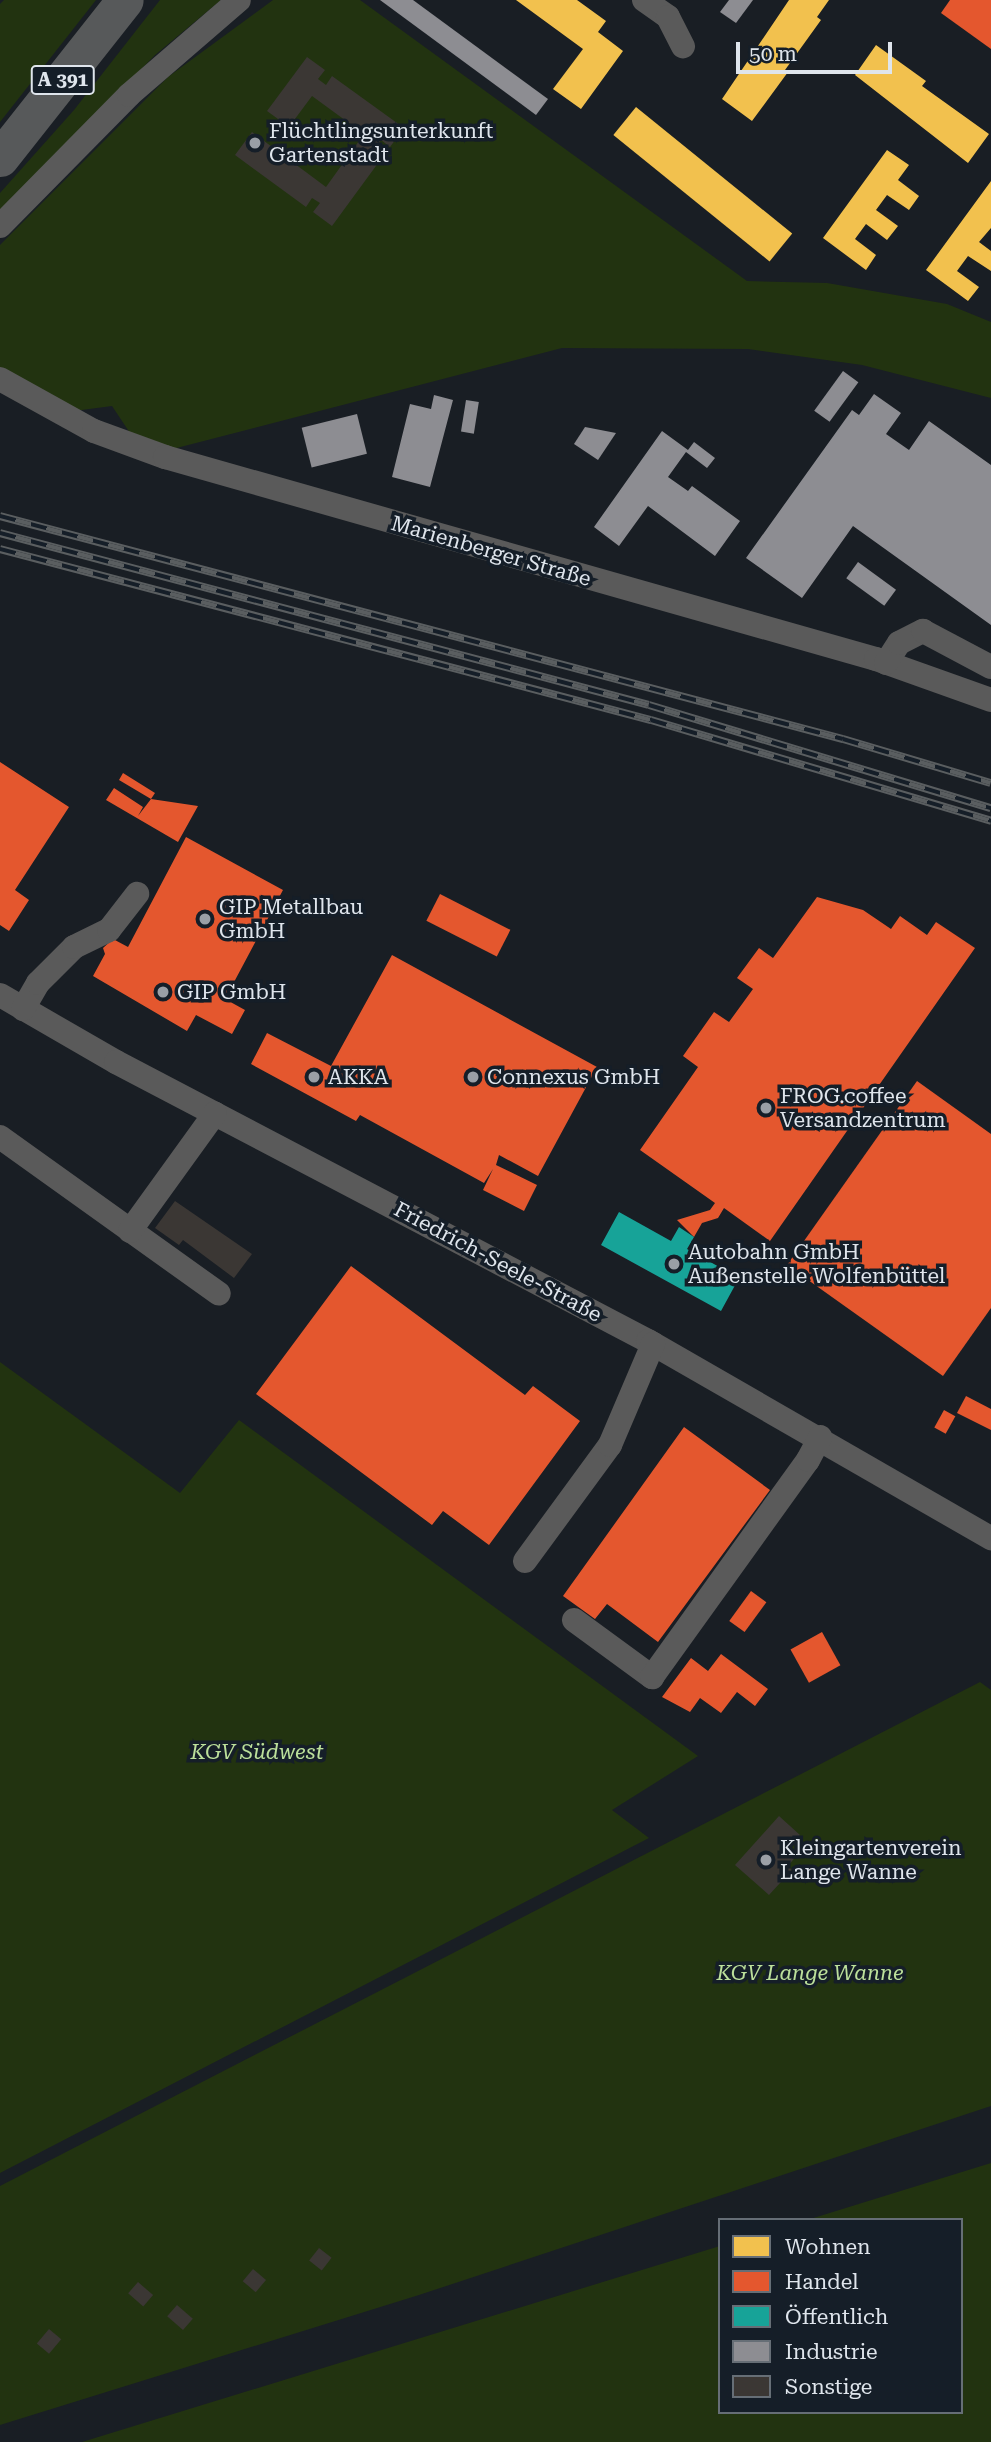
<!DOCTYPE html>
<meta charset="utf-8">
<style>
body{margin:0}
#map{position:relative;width:991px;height:2442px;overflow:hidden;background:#191e24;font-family:"Roboto Serif",serif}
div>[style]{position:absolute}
.green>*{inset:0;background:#223310}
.homes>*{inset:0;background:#f2c14e;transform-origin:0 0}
.shops>*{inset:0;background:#e4572e;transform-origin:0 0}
.public>*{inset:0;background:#17a398}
.industry>*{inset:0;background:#8d8d92;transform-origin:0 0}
.building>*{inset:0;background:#3b3734;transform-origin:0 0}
.minor>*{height:24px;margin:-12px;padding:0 12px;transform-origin:12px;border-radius:12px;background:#5a5a5a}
.highway>*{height:37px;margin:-18.5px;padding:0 18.5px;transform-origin:18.5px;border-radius:18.5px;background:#57595a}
.rail>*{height:8px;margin-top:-4px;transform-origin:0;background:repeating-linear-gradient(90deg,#151e28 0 16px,#5a5e60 0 32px);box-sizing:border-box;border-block:2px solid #5a5e60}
.dots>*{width:19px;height:19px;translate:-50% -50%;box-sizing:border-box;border:4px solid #151e28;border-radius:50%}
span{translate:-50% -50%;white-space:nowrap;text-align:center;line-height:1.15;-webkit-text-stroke:7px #151e28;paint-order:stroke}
.shield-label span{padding:2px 5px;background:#151e28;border:2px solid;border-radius:5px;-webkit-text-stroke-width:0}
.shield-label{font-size:19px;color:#dfe5ec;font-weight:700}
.poi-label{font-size:21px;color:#dfe5ec}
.left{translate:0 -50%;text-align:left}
.street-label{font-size:21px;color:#dfe5ec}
.park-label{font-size:21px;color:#bce09b;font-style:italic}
.legend{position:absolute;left:718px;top:2218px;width:245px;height:196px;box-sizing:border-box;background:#151e28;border:2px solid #666e76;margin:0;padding:9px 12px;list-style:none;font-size:21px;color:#dfe5ec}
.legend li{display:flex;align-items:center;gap:14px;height:35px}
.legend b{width:35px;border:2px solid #666e76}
.scale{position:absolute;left:736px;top:42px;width:156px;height:32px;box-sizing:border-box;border:4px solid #dfe5ec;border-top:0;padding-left:9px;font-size:21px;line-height:24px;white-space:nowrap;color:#dfe5ec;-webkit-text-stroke:5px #151e28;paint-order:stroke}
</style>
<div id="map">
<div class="green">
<i style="clip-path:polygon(4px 0,96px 0,0 122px,0 4px)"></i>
<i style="clip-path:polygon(160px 0,221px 0,155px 55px,0 213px,0 193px,74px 110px)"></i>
<i style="clip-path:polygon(273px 0,360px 0,747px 281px,827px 283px,947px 304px,991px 322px,991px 398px,862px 365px,748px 349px,562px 348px,165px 451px,134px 439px,112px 406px,74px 411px,0 372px,0 245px,168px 77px)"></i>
<i style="clip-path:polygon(0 1362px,180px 1493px,239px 1420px,698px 1756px,612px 1810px,649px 1838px,0 2173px)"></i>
<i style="clip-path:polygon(980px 1682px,991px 1690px,991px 2106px,419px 2295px,0 2425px,0 2186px)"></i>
<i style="clip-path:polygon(991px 2163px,991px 2442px,82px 2442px,720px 2246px,720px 2412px,961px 2412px,961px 2220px,807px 2220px)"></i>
</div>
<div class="homes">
<i style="clip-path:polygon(516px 0,577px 0,606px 21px,598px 32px,623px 51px,581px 109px,553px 89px,583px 49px)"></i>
<i style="clip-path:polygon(789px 0,829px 0,817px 17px,821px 20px,785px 70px,788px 72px,752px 121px,722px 99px)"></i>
<i style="clip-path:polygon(876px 45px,926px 81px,922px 86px,989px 134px,968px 163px,855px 75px)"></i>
<i style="left:636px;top:107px;width:201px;height:36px;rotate:39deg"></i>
<i style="clip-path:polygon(887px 150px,909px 165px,898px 180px,919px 196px,909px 210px,887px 195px,876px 210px,898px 226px,887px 240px,866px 224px,855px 239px,876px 255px,866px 270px,823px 238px)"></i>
<i style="clip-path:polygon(991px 181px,991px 228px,979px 242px,991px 251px,991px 271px,968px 256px,957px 271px,979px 287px,968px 301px,926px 270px)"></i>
</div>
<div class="shops">
<i style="clip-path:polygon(950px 0,991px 0,991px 49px,941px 13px)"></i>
<i style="clip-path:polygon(0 762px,69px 807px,15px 890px,29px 900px,9px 931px,0 925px)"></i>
<i style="clip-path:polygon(123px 773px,155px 793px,151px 799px,198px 806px,178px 842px,106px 800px,114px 788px,143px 807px,138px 816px,151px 799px,119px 780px)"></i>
<i style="clip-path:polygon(186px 837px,283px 890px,225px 999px,245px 1010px,232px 1034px,196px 1015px,187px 1031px,93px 976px,105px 954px,103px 948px,113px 939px,128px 947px)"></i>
<i style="left:440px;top:894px;width:79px;height:30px;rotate:27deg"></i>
<i style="clip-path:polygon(817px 897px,863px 910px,891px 929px,900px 916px,927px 935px,936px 922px,975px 948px,770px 1241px,724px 1208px,718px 1218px,702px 1223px,694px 1237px,677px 1220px,710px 1210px,715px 1203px,640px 1150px,698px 1067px,683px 1056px,714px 1012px,729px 1022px,753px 989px,737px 978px,759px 948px,773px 958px)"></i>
<i style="clip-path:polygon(392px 955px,597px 1067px,538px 1176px,499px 1155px,496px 1165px,537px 1185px,524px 1211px,483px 1190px,493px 1169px,484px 1183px,360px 1115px,356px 1121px,251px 1064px,267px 1033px,331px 1066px)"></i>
<i style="clip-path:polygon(917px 1081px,991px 1134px,991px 1308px,943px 1376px,787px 1265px)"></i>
<i style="clip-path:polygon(351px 1266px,525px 1395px,533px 1386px,580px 1421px,489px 1545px,443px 1511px,432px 1525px,256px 1394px)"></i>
<i style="clip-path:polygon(966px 1396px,991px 1409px,991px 1430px,957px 1413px)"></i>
<i style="left:944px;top:1410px;width:13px;height:20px;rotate:29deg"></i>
<i style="clip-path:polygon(684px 1427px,770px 1490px,658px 1642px,607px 1604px,595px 1619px,563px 1596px)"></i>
<i style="left:751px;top:1591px;width:19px;height:37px;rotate:36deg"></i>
<i style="left:822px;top:1632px;width:38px;height:36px;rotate:61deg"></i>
<i style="clip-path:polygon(721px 1654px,768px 1689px,755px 1706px,737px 1692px,721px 1713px,700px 1698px,690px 1712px,662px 1697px,691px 1658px,708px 1671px)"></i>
</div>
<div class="public">
<i style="clip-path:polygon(619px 1212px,671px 1241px,679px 1227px,694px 1237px,687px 1249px,739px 1278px,721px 1311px,601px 1245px)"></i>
</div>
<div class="industry">
<i style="clip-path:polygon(380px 0,413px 0,548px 99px,536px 115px)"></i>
<i style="clip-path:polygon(729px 0,753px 0,736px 23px,720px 12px)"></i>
<i style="left:843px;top:371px;width:19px;height:49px;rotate:36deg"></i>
<i style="clip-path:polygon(874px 394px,901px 413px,886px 434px,909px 450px,929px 421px,991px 465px,991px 625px,853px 526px,802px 598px,746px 558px,852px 410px,859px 415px)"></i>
<i style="clip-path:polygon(434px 395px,453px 400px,430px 487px,392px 477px,410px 404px,431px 409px)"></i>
<i style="left:466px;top:400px;width:13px;height:32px;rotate:9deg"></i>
<i style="left:357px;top:414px;width:41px;height:57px;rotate:76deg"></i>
<i style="clip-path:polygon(585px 427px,616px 433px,598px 460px,574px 444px)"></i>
<i style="clip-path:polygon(662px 431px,688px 450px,694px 442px,715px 458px,707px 468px,686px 452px,668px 477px,688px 491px,692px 486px,740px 521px,715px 556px,648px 506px,619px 546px,594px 527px)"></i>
<i style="left:858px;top:562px;width:47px;height:20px;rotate:36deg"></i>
</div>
<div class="building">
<i style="clip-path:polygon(307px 57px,325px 70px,318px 79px,326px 85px,332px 76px,404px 128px,390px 147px,381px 140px,376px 148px,384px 155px,332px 226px,313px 212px,320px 203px,312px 198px,306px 207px,235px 155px,252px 132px,326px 187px,364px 134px,312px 96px,289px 127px,267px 111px)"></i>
<i style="clip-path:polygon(175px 1201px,252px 1254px,234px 1278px,183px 1240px,179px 1245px,155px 1228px)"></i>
<i style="clip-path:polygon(779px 1816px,800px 1835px,789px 1848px,797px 1855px,788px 1866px,792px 1870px,769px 1895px,735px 1865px)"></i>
<i style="left:319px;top:2248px;width:16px;height:16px;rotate:38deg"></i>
<i style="left:253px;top:2269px;width:17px;height:16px;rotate:40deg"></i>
<i style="left:138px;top:2282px;width:20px;height:15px;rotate:41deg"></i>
<i style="left:177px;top:2305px;width:21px;height:15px;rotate:41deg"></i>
<i style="left:49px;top:2329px;width:16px;height:19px;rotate:40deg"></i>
</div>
<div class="minor">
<i style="left:644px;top:0;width:29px;rotate:35deg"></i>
<i style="left:668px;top:17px;width:33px;rotate:63deg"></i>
<i style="left:0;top:226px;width:184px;rotate:-45.4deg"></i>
<i style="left:129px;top:95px;width:145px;rotate:-40.8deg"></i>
<i style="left:0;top:379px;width:107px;rotate:29deg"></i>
<i style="left:94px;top:431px;width:76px;rotate:20.1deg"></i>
<i style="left:165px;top:457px;width:739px;rotate:15.86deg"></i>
<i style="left:876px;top:659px;width:122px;rotate:19.6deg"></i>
<i style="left:886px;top:663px;width:24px;rotate:-57deg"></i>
<i style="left:899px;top:643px;width:27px;rotate:-27deg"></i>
<i style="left:923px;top:631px;width:77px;rotate:27.9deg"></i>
<i style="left:0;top:995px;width:134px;rotate:30deg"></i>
<i style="left:116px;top:1062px;width:601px;rotate:27.67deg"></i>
<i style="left:648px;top:1341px;width:396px;rotate:29.9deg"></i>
<i style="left:23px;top:1009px;width:30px;rotate:-60deg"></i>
<i style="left:38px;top:983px;width:51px;rotate:-45deg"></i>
<i style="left:74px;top:947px;width:39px;rotate:-26deg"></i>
<i style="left:109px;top:930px;width:46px;rotate:-52.1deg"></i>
<i style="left:0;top:1137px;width:269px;rotate:35.6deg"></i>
<i style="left:130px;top:1231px;width:145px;rotate:-54.2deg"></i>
<i style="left:525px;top:1561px;width:144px;rotate:-53.8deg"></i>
<i style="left:610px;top:1445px;width:110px;rotate:-66.9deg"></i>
<i style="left:574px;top:1620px;width:97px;rotate:36.2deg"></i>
<i style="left:652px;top:1677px;width:267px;rotate:-54.3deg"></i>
<i style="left:808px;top:1460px;width:26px;rotate:-62deg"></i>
</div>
<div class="highway">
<i style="left:0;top:158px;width:201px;rotate:-51.7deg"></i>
</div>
<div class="rail">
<i style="left:0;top:516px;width:872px;rotate:14.82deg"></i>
<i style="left:843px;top:739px;width:154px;rotate:16.6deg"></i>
<i style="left:0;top:533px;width:671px;rotate:14.84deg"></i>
<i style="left:649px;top:705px;width:357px;rotate:16.8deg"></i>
<i style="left:0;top:549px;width:673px;rotate:14.72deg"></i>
<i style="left:651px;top:720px;width:355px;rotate:16.5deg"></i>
</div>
<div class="dots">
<i style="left:255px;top:143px;background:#9a9fa6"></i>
<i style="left:205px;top:919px;background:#9a9fa6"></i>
<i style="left:163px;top:992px;background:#9a9fa6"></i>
<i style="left:314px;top:1077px;background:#9a9fa6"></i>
<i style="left:473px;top:1077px;background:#9a9fa6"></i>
<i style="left:766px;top:1108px;background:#9a9fa6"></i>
<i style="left:674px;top:1264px;background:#9a9fa6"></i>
<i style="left:766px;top:1860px;background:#9a9fa6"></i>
</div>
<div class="shield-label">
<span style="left:63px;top:80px">A 391</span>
</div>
<div class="poi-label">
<span class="left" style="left:269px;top:143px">Flüchtlingsunterkunft<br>Gartenstadt</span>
<span class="left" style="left:219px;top:919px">GIP Metallbau<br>GmbH</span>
<span class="left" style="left:177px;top:992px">GIP GmbH</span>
<span class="left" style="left:328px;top:1077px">AKKA</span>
<span class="left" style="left:487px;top:1077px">Connexus GmbH</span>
<span class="left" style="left:780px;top:1108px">FROG.coffee<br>Versandzentrum</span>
<span class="left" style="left:688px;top:1264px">Autobahn GmbH<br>Außenstelle Wolfenbüttel</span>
<span class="left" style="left:780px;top:1860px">Kleingartenverein<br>Lange Wanne</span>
</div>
<div class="street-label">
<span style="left:491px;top:551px;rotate:16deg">Marienberger Straße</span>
<span style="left:498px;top:1262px;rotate:28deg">Friedrich-Seele-Straße</span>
</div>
<div class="park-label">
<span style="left:257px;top:1752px">KGV Südwest</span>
<span style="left:810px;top:1973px">KGV Lange Wanne</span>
</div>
<ul class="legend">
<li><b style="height:19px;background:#f2c14e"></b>Wohnen</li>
<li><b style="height:19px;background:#e4572e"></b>Handel</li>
<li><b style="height:19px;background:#17a398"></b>Öffentlich</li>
<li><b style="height:19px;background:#8d8d92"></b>Industrie</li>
<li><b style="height:19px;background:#3b3734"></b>Sonstige</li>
</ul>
<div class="scale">50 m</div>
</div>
